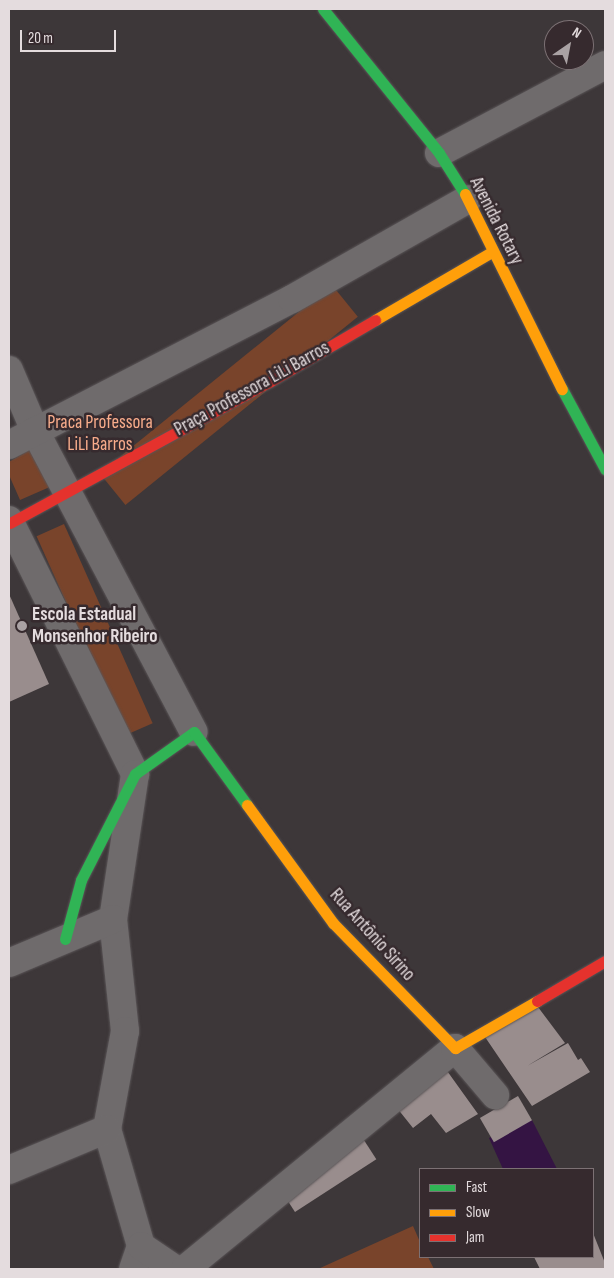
<!DOCTYPE html>
<meta charset="utf-8">
<style>
body{margin:0}
#map{position:relative;width:614px;height:1278px;overflow:hidden;background:#3d3739;font-family:"Sofia Sans Condensed",sans-serif}
div>[style]{position:absolute}
.green>*{inset:0;background:#79442b;transform-origin:0 0}
.water>*{inset:0;background:#341443}
.building>*{inset:0;background:#998d8d;transform-origin:0 0}
.roads{filter:drop-shadow(0 0 1px #5a5557) drop-shadow(0 0 1px #5a5557)}
.street>*{height:28px;margin:-14px;padding:0 14px;transform-origin:14px;border-radius:14px;background:#6f6b6c}
.fast>*{height:11px;margin:-5.5px;padding:0 5.5px;transform-origin:5.5px;border-radius:5.5px;background:#30b455}
.slow>*{height:11px;margin:-5.5px;padding:0 5.5px;transform-origin:5.5px;border-radius:5.5px;background:#ff9f0a}
.jam>*{height:11px;margin:-5.5px;padding:0 5.5px;transform-origin:5.5px;border-radius:5.5px;background:#e5322d}
.dots>*{width:14px;height:14px;translate:-50% -50%;box-sizing:border-box;border:2px solid #362a2e;border-radius:50%}
span{translate:-50% -50%;white-space:nowrap;text-align:center;line-height:1.15;-webkit-text-stroke:5px #362a2e;paint-order:stroke}
.street-label{font-size:19px;color:#e4dcde}
.park-label{font-size:19px;color:#f8ac8b}
.poi-label{font-size:19px;color:#e4dcde;font-weight:700}
.left{translate:0 -50%;text-align:left}
.frame{position:absolute;inset:0;border:10px solid #e4dcde;pointer-events:none}
.legend{position:absolute;left:419px;top:1168px;width:175px;height:90px;box-sizing:border-box;background:#362a2e;border:1px solid #7c7174;margin:0;padding:6px 9px;list-style:none;font-size:15px;color:#e4dcde}
.legend li{display:flex;align-items:center;gap:10px;height:25px}
.legend b{width:25px;border:1px solid #7c7174}
.north{position:absolute;left:544px;top:20px;width:50px;height:50px;box-sizing:border-box;background:#362a2e;border:1px solid #7c7174;border-radius:50%;rotate:33deg;font-size:14px;font-weight:700;line-height:20px;text-align:center;color:#e4dcde}
.north::after{content:'';display:block;margin:auto;width:18px;height:22px;background:#aaa2a4;clip-path:polygon(50% 0,100% 100%,50% 72%,0 100%)}
.scale{position:absolute;left:20px;top:30px;width:96px;height:22px;box-sizing:border-box;border:2px solid #e4dcde;border-top:0;padding-left:6px;font-size:15px;line-height:18px;white-space:nowrap;color:#e4dcde;-webkit-text-stroke:4px #362a2e;paint-order:stroke}
</style>
<div id="map">
<div class="green">
<i style="left:332px;top:285px;width:41px;height:299px;rotate:51deg"></i>
<i style="clip-path:polygon(32px 448px,52px 486px,20px 500px,9px 475px,9px 462px)"></i>
<i style="left:64px;top:524px;width:218px;height:30px;rotate:66deg"></i>
<i style="clip-path:polygon(413px 1226px,420px 1242px,420px 1257px,428px 1257px,434px 1269px,318px 1269px)"></i>
</div>
<div class="water">
<i style="clip-path:polygon(532px 1120px,557px 1169px,503px 1169px,489px 1138px)"></i>
</div>
<div class="building">
<i style="clip-path:polygon(9px 594px,49px 684px,9px 702px)"></i>
<i style="clip-path:polygon(535px 1003px,565px 1043px,527px 1066px,568px 1043px,578px 1060px,581px 1058px,590px 1072px,532px 1106px,483px 1034px)"></i>
<i style="clip-path:polygon(445px 1068px,478px 1114px,446px 1133px,431px 1114px,413px 1128px,397px 1108px)"></i>
<i style="left:518px;top:1096px;width:28px;height:44px;rotate:60deg"></i>
<i style="left:360px;top:1134px;width:30px;height:97px;rotate:57deg"></i>
<i style="clip-path:polygon(593px 1233px,605px 1263px,605px 1269px,540px 1269px,534px 1257px,593px 1257px)"></i>
</div>
<div class="roads">
<div class="street">
<i style="left:439px;top:153px;width:188px;rotate:-27.9deg"></i>
<i style="left:9px;top:370px;width:66px;rotate:66.9deg"></i>
<i style="left:35px;top:431px;width:340px;rotate:62.2deg"></i>
<i style="left:9px;top:445px;width:318px;rotate:-27.3deg"></i>
<i style="left:292px;top:299px;width:202px;rotate:-29.6deg"></i>
<i style="left:9px;top:520px;width:284px;rotate:63.6deg"></i>
<i style="left:135px;top:774px;width:147px;rotate:98.6deg"></i>
<i style="left:113px;top:919px;width:113px;rotate:83.9deg"></i>
<i style="left:125px;top:1031px;width:100px;rotate:100.4deg"></i>
<i style="left:107px;top:1129px;width:122px;rotate:73.8deg"></i>
<i style="left:141px;top:1246px;width:24px;rotate:109deg"></i>
<i style="left:9px;top:963px;width:113px;rotate:-22.9deg"></i>
<i style="left:9px;top:1170px;width:106px;rotate:-22.7deg"></i>
<i style="left:141px;top:1246px;width:41px;rotate:34.1deg"></i>
<i style="left:185px;top:1269px;width:349px;rotate:-39.3deg"></i>
<i style="left:455px;top:1048px;width:62px;rotate:49.6deg"></i>
</div>
<div class="fast">
<i style="left:323px;top:9px;width:185px;rotate:51.1deg"></i>
<i style="left:439px;top:153px;width:49px;rotate:57.6deg"></i>
<i style="left:562px;top:389px;width:91px;rotate:61.7deg"></i>
<i style="left:65px;top:939px;width:61px;rotate:-74.8deg"></i>
<i style="left:81px;top:880px;width:119px;rotate:-63deg"></i>
<i style="left:135px;top:774px;width:72px;rotate:-35.4deg"></i>
<i style="left:194px;top:732px;width:90px;rotate:54deg"></i>
</div>
<div class="slow">
<i style="left:465px;top:194px;width:218px;rotate:63.6deg"></i>
<i style="left:375px;top:320px;width:135px;rotate:-30.2deg"></i>
<i style="left:247px;top:805px;width:146px;rotate:53.9deg"></i>
<i style="left:333px;top:923px;width:175px;rotate:45.7deg"></i>
<i style="left:455px;top:1048px;width:95px;rotate:-29.8deg"></i>
</div>
<div class="jam">
<i style="left:10px;top:523px;width:295px;rotate:-28.6deg"></i>
<i style="left:269px;top:382px;width:123px;rotate:-30.3deg"></i>
<i style="left:537px;top:1001px;width:79px;rotate:-30.5deg"></i>
</div>
</div>
<div class="dots">
<i style="left:22px;top:626px;background:#aaa2a4"></i>
</div>
<div class="street-label">
<span style="left:496px;top:221px;rotate:63deg">Avenida Rotary</span>
<span style="left:252px;top:389px;rotate:-29deg">Praça Professora LiLi Barros</span>
<span style="left:372px;top:935px;rotate:48deg">Rua Antônio Sirino</span>
</div>
<div class="park-label">
<span style="left:100px;top:434px">Praca Professora<br>LiLi Barros</span>
</div>
<div class="poi-label">
<span class="left" style="left:32px;top:626px">Escola Estadual<br>Monsenhor Ribeiro</span>
</div>
<div class="frame"></div>
<ul class="legend">
<li><b style="height:6px;background:#30b455"></b>Fast</li>
<li><b style="height:6px;background:#ff9f0a"></b>Slow</li>
<li><b style="height:6px;background:#e5322d"></b>Jam</li>
</ul>
<div class="north">N</div>
<div class="scale">20 m</div>
</div>
